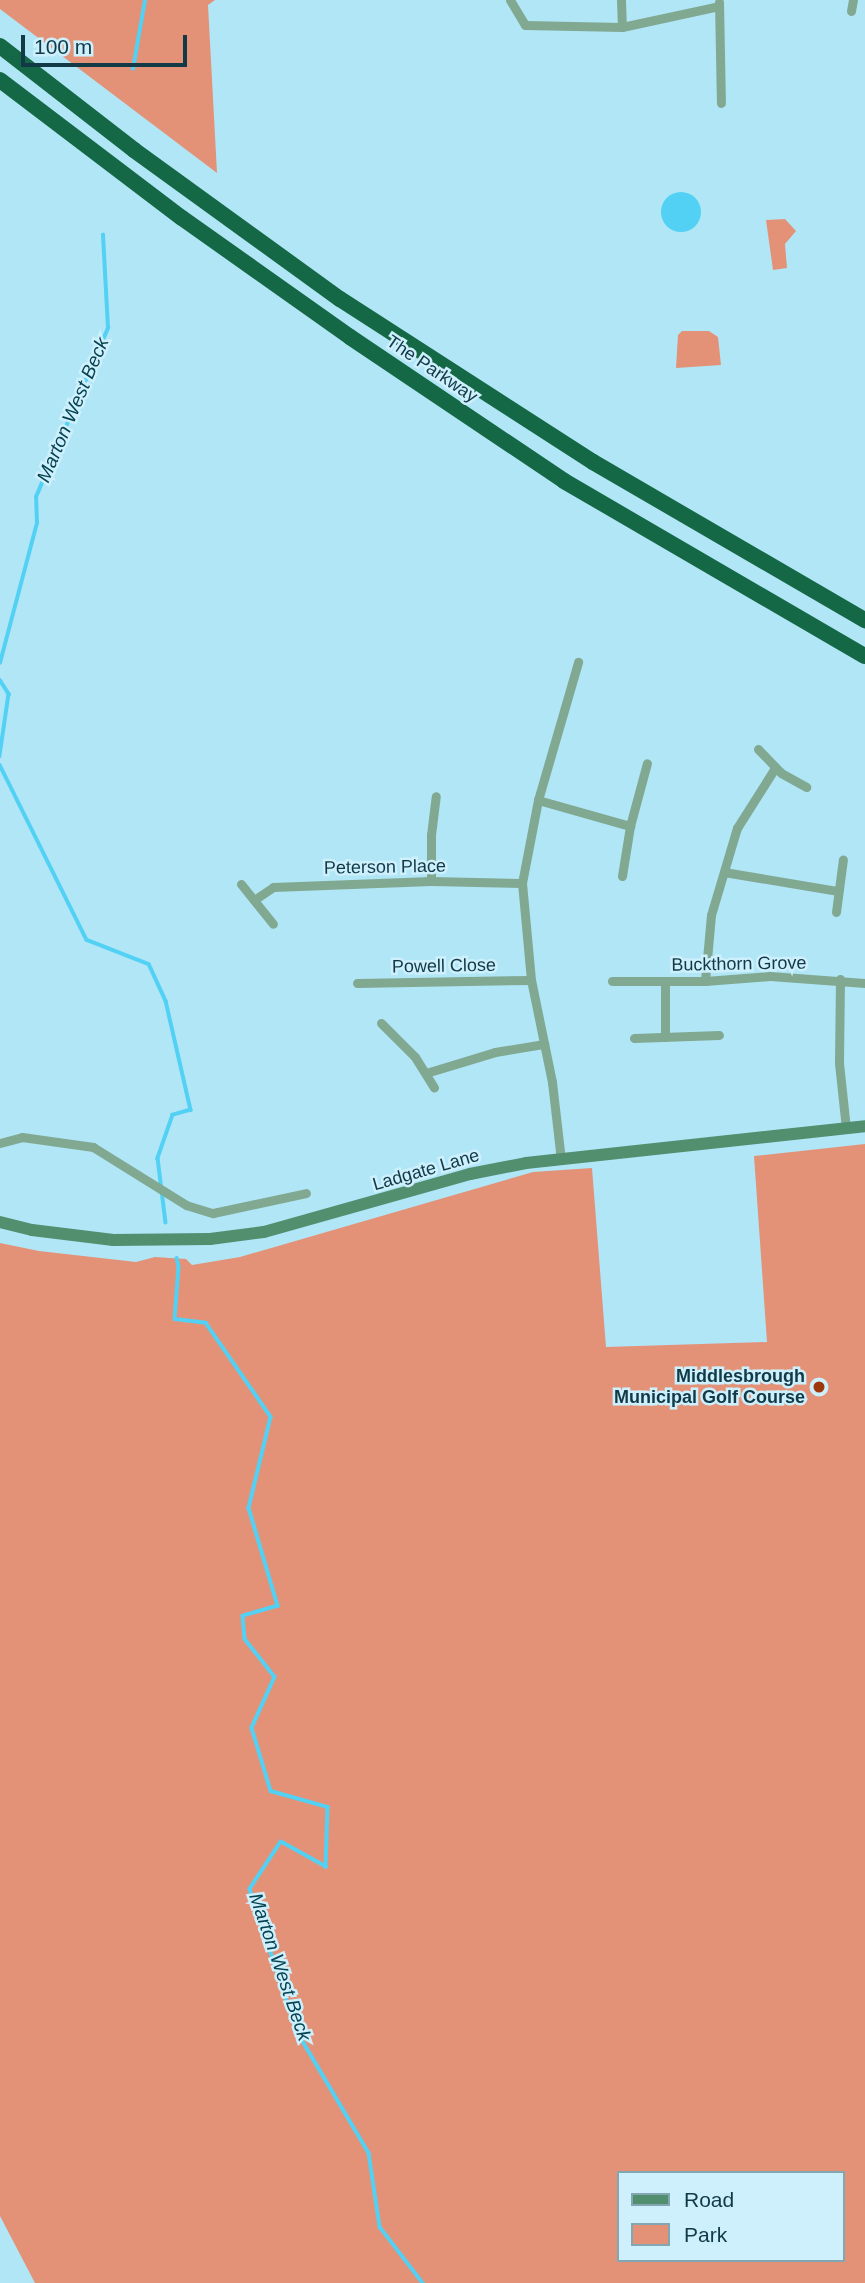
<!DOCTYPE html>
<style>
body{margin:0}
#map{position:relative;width:865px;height:2283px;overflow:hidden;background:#b1e6f7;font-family:Helvetica,sans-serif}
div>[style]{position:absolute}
.green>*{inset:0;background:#e39277}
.water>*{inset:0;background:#53d1f4}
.round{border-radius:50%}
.stream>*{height:3.5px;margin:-1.75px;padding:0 1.75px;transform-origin:1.75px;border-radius:1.75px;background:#53d1f4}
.street>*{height:9px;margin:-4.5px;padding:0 4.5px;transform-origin:4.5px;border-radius:4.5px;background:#81a992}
.secondary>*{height:12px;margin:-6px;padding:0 6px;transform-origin:6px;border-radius:6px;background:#528f6f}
.highway>*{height:16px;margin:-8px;padding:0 8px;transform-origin:8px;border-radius:8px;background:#156845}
.dots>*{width:19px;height:19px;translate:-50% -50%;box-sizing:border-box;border:4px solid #cdf0fc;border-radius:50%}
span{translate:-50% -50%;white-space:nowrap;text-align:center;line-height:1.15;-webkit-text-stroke:5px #cdf0fc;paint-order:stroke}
.street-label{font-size:18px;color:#113a46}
.poi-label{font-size:18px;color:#113a46;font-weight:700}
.right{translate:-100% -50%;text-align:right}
.water-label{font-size:19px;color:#074250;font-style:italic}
.legend{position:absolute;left:617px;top:2171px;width:228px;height:91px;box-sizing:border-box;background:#cdf0fc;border:2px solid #82a7b3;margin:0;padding:9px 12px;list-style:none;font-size:21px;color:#113a46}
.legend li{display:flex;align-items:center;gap:14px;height:35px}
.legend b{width:35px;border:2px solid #82a7b3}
.scale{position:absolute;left:21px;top:35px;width:166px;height:32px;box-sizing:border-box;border:4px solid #113a46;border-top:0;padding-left:9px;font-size:21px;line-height:24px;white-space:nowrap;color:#113a46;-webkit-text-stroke:5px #cdf0fc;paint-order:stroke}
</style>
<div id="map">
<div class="green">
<i style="clip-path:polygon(0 0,215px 0,208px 5px,217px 173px,0 9px)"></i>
<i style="clip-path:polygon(785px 219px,796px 231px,785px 244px,787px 268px,773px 270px,766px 220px)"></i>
<i style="clip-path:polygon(682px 331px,709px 331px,718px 337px,721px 365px,676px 368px,678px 335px)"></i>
<i style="clip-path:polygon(evenodd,865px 1144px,865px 2283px,35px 2283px,0 2216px,0 1243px,39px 1251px,136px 1262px,155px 1257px,186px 1259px,192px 1265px,240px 1257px,533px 1172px,592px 1168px,606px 1347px,767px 1342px,754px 1156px,865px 1144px,618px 2173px,842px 2173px,842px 2260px,618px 2260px,618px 2173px)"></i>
</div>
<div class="water">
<i class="round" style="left:661px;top:192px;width:40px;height:40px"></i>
</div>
<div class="stream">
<i style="left:133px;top:69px;width:70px;rotate:-80.1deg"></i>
<i style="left:0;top:663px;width:145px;rotate:-75.2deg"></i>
<i style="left:37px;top:523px;width:26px;rotate:-92deg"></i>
<i style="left:36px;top:497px;width:184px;rotate:-66.9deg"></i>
<i style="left:108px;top:328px;width:93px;rotate:-93.1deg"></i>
<i style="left:0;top:680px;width:17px;rotate:57deg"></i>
<i style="left:9px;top:694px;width:63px;rotate:98.3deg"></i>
<i style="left:0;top:765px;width:195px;rotate:63.6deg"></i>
<i style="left:87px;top:940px;width:66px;rotate:21.2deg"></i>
<i style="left:149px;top:964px;width:41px;rotate:65.3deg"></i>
<i style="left:166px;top:1001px;width:112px;rotate:77.1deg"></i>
<i style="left:191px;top:1110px;width:19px;rotate:164deg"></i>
<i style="left:173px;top:1115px;width:46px;rotate:109.2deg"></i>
<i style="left:158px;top:1158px;width:65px;rotate:83deg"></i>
<i style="left:177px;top:1258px;width:9px;rotate:77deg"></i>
<i style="left:179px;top:1267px;width:52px;rotate:94.4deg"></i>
<i style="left:175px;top:1319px;width:31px;rotate:7deg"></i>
<i style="left:206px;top:1323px;width:114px;rotate:55.3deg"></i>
<i style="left:271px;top:1417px;width:94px;rotate:103.6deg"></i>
<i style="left:249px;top:1508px;width:102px;rotate:73.5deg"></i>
<i style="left:278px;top:1606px;width:36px;rotate:164deg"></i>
<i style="left:243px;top:1616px;width:23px;rotate:85deg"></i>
<i style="left:245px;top:1639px;width:48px;rotate:51.7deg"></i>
<i style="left:275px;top:1677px;width:56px;rotate:114.3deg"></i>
<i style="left:252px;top:1728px;width:66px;rotate:73.2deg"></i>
<i style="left:271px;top:1791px;width:59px;rotate:15.7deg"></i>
<i style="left:328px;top:1807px;width:60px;rotate:91.9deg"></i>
<i style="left:326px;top:1867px;width:51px;rotate:-150.9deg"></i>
<i style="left:281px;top:1842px;width:56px;rotate:123.4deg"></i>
<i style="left:250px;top:1889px;width:152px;rotate:71.6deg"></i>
<i style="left:298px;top:2033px;width:139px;rotate:59.4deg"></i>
<i style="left:369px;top:2153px;width:75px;rotate:81.5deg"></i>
<i style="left:380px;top:2227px;width:71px;rotate:52.5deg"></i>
</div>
<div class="street">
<i style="left:510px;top:0;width:29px;rotate:59deg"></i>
<i style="left:525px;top:25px;width:97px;rotate:1.2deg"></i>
<i style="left:622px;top:27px;width:99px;rotate:-12.2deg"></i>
<i style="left:621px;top:0;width:27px;rotate:88deg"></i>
<i style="left:719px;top:2px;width:101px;rotate:88.9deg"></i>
<i style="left:851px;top:11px;width:11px;rotate:-80deg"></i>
<i style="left:758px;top:749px;width:33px;rotate:46deg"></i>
<i style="left:781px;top:773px;width:29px;rotate:29deg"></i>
<i style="left:538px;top:800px;width:96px;rotate:15.8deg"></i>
<i style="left:724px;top:872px;width:116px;rotate:9.5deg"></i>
<i style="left:622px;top:876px;width:51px;rotate:-80.9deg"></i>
<i style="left:630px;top:826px;width:65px;rotate:-74.9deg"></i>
<i style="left:431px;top:881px;width:46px;rotate:-90deg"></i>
<i style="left:431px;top:835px;width:39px;rotate:-83deg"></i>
<i style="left:241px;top:884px;width:51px;rotate:51.3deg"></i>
<i style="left:254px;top:900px;width:23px;rotate:-34deg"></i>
<i style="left:273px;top:887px;width:158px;rotate:-2.2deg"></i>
<i style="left:431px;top:881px;width:91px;rotate:1.3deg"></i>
<i style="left:836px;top:912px;width:53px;rotate:-82.5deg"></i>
<i style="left:840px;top:979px;width:84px;rotate:90.7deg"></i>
<i style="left:839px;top:1063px;width:65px;rotate:83.9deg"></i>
<i style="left:612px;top:981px;width:93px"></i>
<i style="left:705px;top:981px;width:65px;rotate:-4.4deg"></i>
<i style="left:770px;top:976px;width:95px;rotate:4.2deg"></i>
<i style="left:705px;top:981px;width:66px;rotate:-84.8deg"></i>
<i style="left:711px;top:915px;width:91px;rotate:-73.4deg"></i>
<i style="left:737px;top:828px;width:71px;rotate:-57.7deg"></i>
<i style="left:357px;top:983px;width:174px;rotate:-1deg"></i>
<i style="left:381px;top:1023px;width:48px;rotate:45deg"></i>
<i style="left:415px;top:1057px;width:36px;rotate:58deg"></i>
<i style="left:665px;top:1037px;width:56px;rotate:-90deg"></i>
<i style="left:634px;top:1038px;width:85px;rotate:-2deg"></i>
<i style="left:426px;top:1073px;width:72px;rotate:-16.9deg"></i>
<i style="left:495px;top:1052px;width:50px;rotate:-9.3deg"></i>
<i style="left:0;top:1143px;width:23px;rotate:-15deg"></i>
<i style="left:22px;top:1137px;width:72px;rotate:8deg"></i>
<i style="left:93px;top:1147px;width:110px;rotate:31.9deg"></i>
<i style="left:186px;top:1205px;width:28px;rotate:17deg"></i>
<i style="left:213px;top:1213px;width:95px;rotate:-12.1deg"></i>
<i style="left:561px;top:1160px;width:79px;rotate:-96.6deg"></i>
<i style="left:552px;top:1082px;width:104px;rotate:-101.6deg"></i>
<i style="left:531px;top:980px;width:97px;rotate:-95.3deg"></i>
<i style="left:522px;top:883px;width:85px;rotate:-79.1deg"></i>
<i style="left:538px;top:800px;width:144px;rotate:-73.8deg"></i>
</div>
<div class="secondary">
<i style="left:0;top:1222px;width:33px;rotate:14deg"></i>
<i style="left:32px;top:1230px;width:82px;rotate:7deg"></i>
<i style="left:113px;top:1240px;width:97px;rotate:-0.6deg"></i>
<i style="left:210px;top:1239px;width:54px;rotate:-7.4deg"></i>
<i style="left:264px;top:1232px;width:214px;rotate:-15.7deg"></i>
<i style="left:470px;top:1174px;width:57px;rotate:-11.1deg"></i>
<i style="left:526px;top:1163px;width:341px;rotate:-6.2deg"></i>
</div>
<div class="highway">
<i style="left:0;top:46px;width:170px;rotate:37.8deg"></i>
<i style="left:134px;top:150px;width:254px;rotate:35.9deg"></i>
<i style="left:340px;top:299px;width:301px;rotate:32.8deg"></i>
<i style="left:593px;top:462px;width:315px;rotate:30.2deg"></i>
<i style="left:0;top:80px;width:228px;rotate:37.2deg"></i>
<i style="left:182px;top:218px;width:206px;rotate:35.3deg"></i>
<i style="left:350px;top:337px;width:258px;rotate:33.9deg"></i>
<i style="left:564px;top:481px;width:348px;rotate:30.2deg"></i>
</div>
<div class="dots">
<i style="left:819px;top:1387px;background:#9d380d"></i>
</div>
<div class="street-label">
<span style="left:432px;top:369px;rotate:34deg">The Parkway</span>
<span style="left:385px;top:867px;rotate:-1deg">Peterson Place</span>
<span style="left:739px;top:964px;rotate:-1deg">Buckthorn Grove</span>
<span style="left:444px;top:966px;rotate:-1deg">Powell Close</span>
<span style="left:426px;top:1170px;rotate:-16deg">Ladgate Lane</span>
</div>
<div class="poi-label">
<span class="right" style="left:805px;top:1387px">Middlesbrough<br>Municipal Golf Course</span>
</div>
<div class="water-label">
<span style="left:73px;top:410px;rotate:-67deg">Marton West Beck</span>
<span style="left:280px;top:1967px;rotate:71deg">Marton West Beck</span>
</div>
<ul class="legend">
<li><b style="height:9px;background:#528f6f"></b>Road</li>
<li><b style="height:19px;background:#e39277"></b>Park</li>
</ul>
<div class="scale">100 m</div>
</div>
